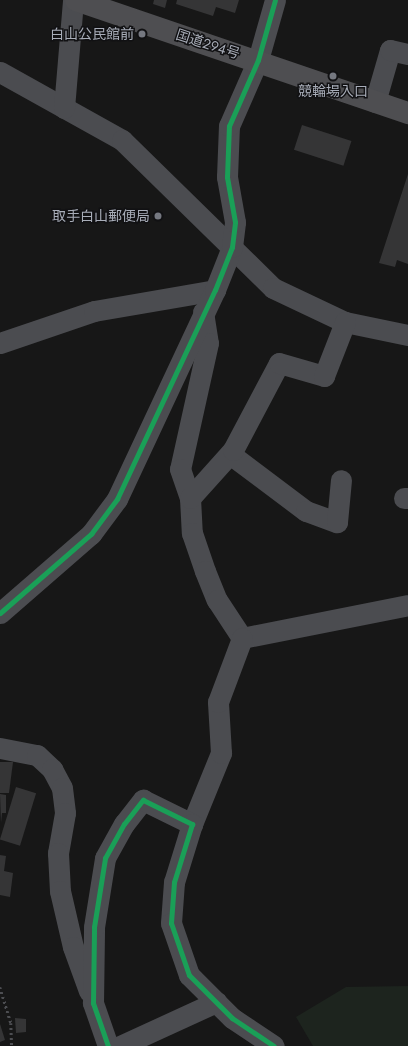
<!DOCTYPE html>
<meta charset="utf-8">
<style>
body{margin:0}
#map{position:relative;width:408px;height:1046px;overflow:hidden;background:#171717;font-family:Jost,"Noto Sans JP",sans-serif}
div>[style]{position:absolute}
.green>*{inset:0;background:#1d241e}
.building>*{inset:0;background:#353536;transform-origin:0 0}
.path>*{height:2.5px;margin-top:-1.25px;transform-origin:0;background:repeating-linear-gradient(90deg,#4d4e52 0 2px,transparent 0 5px)}
.minor>*{height:21px;margin:-10.5px;padding:0 10.5px;transform-origin:10.5px;border-radius:10.5px;background:#4b4c50}
.highway>*{height:22px;margin:-11px;padding:0 11px;transform-origin:11px;border-radius:11px;background:#4e4e51}
.cycleway>*{height:5px;margin:-2.5px;padding:0 2.5px;transform-origin:2.5px;border-radius:2.5px;background:#1a9f57}
.dots>*{width:11px;height:11px;translate:-50% -50%;box-sizing:border-box;border:2px solid #111113;border-radius:50%}
span{translate:-50% -50%;white-space:nowrap;text-align:center;line-height:1.15;-webkit-text-stroke:3px #111113;paint-order:stroke}
.poi-label{font-size:14px;color:#a8adb8}
.right{translate:-100% -50%;text-align:right}
.street-label{font-size:14px;color:#a8adb8}
</style>
<div id="map">
<div class="green">
<i style="clip-path:polygon(408px 986px,408px 1046px,313px 1046px,296px 1017px,346px 987px)"></i>
</div>
<div class="building">
<i style="clip-path:polygon(154px 0,167px 0,165px 8px,153px 4px)"></i>
<i style="clip-path:polygon(177px 0,239px 0,235px 13px,216px 7px,213px 16px,176px 4px)"></i>
<i style="left:302px;top:125px;width:52px;height:26px;rotate:18deg"></i>
<i style="clip-path:polygon(408px 174px,408px 264px,397px 260px,395px 267px,379px 263px)"></i>
<i style="clip-path:polygon(0 762px,13px 762px,9px 793px,0 793px)"></i>
<i style="left:16px;top:787px;width:21px;height:55px;rotate:17deg"></i>
<i style="clip-path:polygon(0 794px,6px 795px,6px 813px,2px 813px,1px 823px)"></i>
<i style="clip-path:polygon(0 855px,6px 856px,4px 871px,13px 873px,10px 897px,0 895px)"></i>
<i style="clip-path:polygon(15px 1018px,26px 1019px,26px 1032px,16px 1033px)"></i>
<i style="clip-path:polygon(0 1024px,5px 1040px,0 1042px)"></i>
</div>
<div class="path">
<i style="left:0;top:987px;width:38px;rotate:73deg"></i>
<i style="left:11px;top:1023px;width:23px;rotate:88deg"></i>
</div>
<div class="minor">
<i style="left:0;top:72px;width:140px;rotate:29.1deg"></i>
<i style="left:122px;top:140px;width:211px;rotate:44.4deg"></i>
<i style="left:273px;top:288px;width:80px;rotate:25.3deg"></i>
<i style="left:345px;top:322px;width:64px;rotate:11.7deg"></i>
<i style="left:375px;top:102px;width:54px;rotate:-73.9deg"></i>
<i style="left:390px;top:50px;width:18px;rotate:13deg"></i>
<i style="left:64px;top:108px;width:108px;rotate:-85.2deg"></i>
<i style="left:203px;top:312px;width:31px;rotate:81deg"></i>
<i style="left:208px;top:343px;width:129px;rotate:102.5deg"></i>
<i style="left:180px;top:469px;width:31px;rotate:71deg"></i>
<i style="left:190px;top:498px;width:35px;rotate:87deg"></i>
<i style="left:192px;top:533px;width:40px;rotate:71.1deg"></i>
<i style="left:205px;top:571px;width:31px;rotate:68deg"></i>
<i style="left:217px;top:600px;width:45px;rotate:56.7deg"></i>
<i style="left:0;top:343px;width:99px;rotate:-18.8deg"></i>
<i style="left:94px;top:311px;width:123px;rotate:-9.8deg"></i>
<i style="left:230px;top:454px;width:95px;rotate:36.9deg"></i>
<i style="left:306px;top:511px;width:33px;rotate:20deg"></i>
<i style="left:337px;top:522px;width:42px;rotate:-84.6deg"></i>
<i style="left:190px;top:498px;width:64px;rotate:-48.1deg"></i>
<i style="left:233px;top:450px;width:98px;rotate:-62.1deg"></i>
<i style="left:279px;top:363px;width:47px;rotate:16.1deg"></i>
<i style="left:324px;top:376px;width:58px;rotate:-68.7deg"></i>
<i style="left:404px;top:498px;width:4px"></i>
<i style="left:0;top:613px;width:121px;rotate:-41deg"></i>
<i style="left:91px;top:534px;width:44px;rotate:-53.4deg"></i>
<i style="left:117px;top:499px;width:231px;rotate:-64.9deg"></i>
<i style="left:215px;top:290px;width:46px;rotate:-68.4deg"></i>
<i style="left:232px;top:247px;width:25px;rotate:-83deg"></i>
<i style="left:235px;top:222px;width:46px;rotate:-100.1deg"></i>
<i style="left:227px;top:177px;width:51px;rotate:-87.8deg"></i>
<i style="left:229px;top:126px;width:72px;rotate:-66.3deg"></i>
<i style="left:258px;top:60px;width:62px;rotate:-74.2deg"></i>
<i style="left:242px;top:638px;width:169px;rotate:-11.2deg"></i>
<i style="left:0;top:748px;width:38px;rotate:11deg"></i>
<i style="left:37px;top:755px;width:21px;rotate:43deg"></i>
<i style="left:52px;top:769px;width:21px;rotate:62deg"></i>
<i style="left:62px;top:788px;width:25px;rotate:83deg"></i>
<i style="left:65px;top:813px;width:41px;rotate:99.9deg"></i>
<i style="left:58px;top:853px;width:38px;rotate:87deg"></i>
<i style="left:60px;top:891px;width:57px;rotate:76.9deg"></i>
<i style="left:73px;top:947px;width:47px;rotate:70deg"></i>
<i style="left:192px;top:824px;width:77px;rotate:-67.8deg"></i>
<i style="left:221px;top:753px;width:51px;rotate:-93.4deg"></i>
<i style="left:218px;top:702px;width:68px;rotate:-69.4deg"></i>
<i style="left:108px;top:1046px;width:46px;rotate:-109.2deg"></i>
<i style="left:93px;top:1003px;width:76px;rotate:-89.2deg"></i>
<i style="left:94px;top:927px;width:70px;rotate:-80.9deg"></i>
<i style="left:105px;top:858px;width:39px;rotate:-61deg"></i>
<i style="left:124px;top:824px;width:31px;rotate:-52deg"></i>
<i style="left:143px;top:800px;width:55px;rotate:26.1deg"></i>
<i style="left:192px;top:824px;width:61px;rotate:107.2deg"></i>
<i style="left:174px;top:882px;width:41px;rotate:94.2deg"></i>
<i style="left:171px;top:923px;width:55px;rotate:70.9deg"></i>
<i style="left:189px;top:975px;width:61px;rotate:45deg"></i>
<i style="left:232px;top:1018px;width:50px;rotate:33.7deg"></i>
<i style="left:120px;top:1046px;width:106px;rotate:-24.6deg"></i>
</div>
<div class="highway">
<i style="left:76px;top:0;width:351px;rotate:18.8deg"></i>
</div>
<div class="cycleway">
<i style="left:0;top:613px;width:121px;rotate:-41deg"></i>
<i style="left:91px;top:534px;width:44px;rotate:-53.4deg"></i>
<i style="left:117px;top:499px;width:231px;rotate:-64.9deg"></i>
<i style="left:215px;top:290px;width:46px;rotate:-68.4deg"></i>
<i style="left:232px;top:247px;width:25px;rotate:-83deg"></i>
<i style="left:235px;top:222px;width:46px;rotate:-100.1deg"></i>
<i style="left:227px;top:177px;width:51px;rotate:-87.8deg"></i>
<i style="left:229px;top:126px;width:72px;rotate:-66.3deg"></i>
<i style="left:258px;top:60px;width:62px;rotate:-74.2deg"></i>
<i style="left:108px;top:1046px;width:46px;rotate:-109.2deg"></i>
<i style="left:93px;top:1003px;width:76px;rotate:-89.2deg"></i>
<i style="left:94px;top:927px;width:70px;rotate:-80.9deg"></i>
<i style="left:105px;top:858px;width:39px;rotate:-61deg"></i>
<i style="left:124px;top:824px;width:31px;rotate:-52deg"></i>
<i style="left:143px;top:800px;width:55px;rotate:26.1deg"></i>
<i style="left:192px;top:824px;width:61px;rotate:107.2deg"></i>
<i style="left:174px;top:882px;width:41px;rotate:94.2deg"></i>
<i style="left:171px;top:923px;width:55px;rotate:70.9deg"></i>
<i style="left:189px;top:975px;width:61px;rotate:45deg"></i>
<i style="left:232px;top:1018px;width:50px;rotate:33.7deg"></i>
</div>
<div class="dots">
<i style="left:142px;top:34px;background:#757880"></i>
<i style="left:333px;top:76px;background:#757880"></i>
<i style="left:158px;top:216px;background:#757880"></i>
</div>
<div class="poi-label">
<span class="right" style="left:134px;top:34px">白山公民館前</span>
<span style="left:333px;top:91px">競輪場入口</span>
<span class="right" style="left:150px;top:216px">取手白山郵便局</span>
</div>
<div class="street-label">
<span style="left:208px;top:44px;rotate:18deg">国道294号</span>
</div>
</div>
